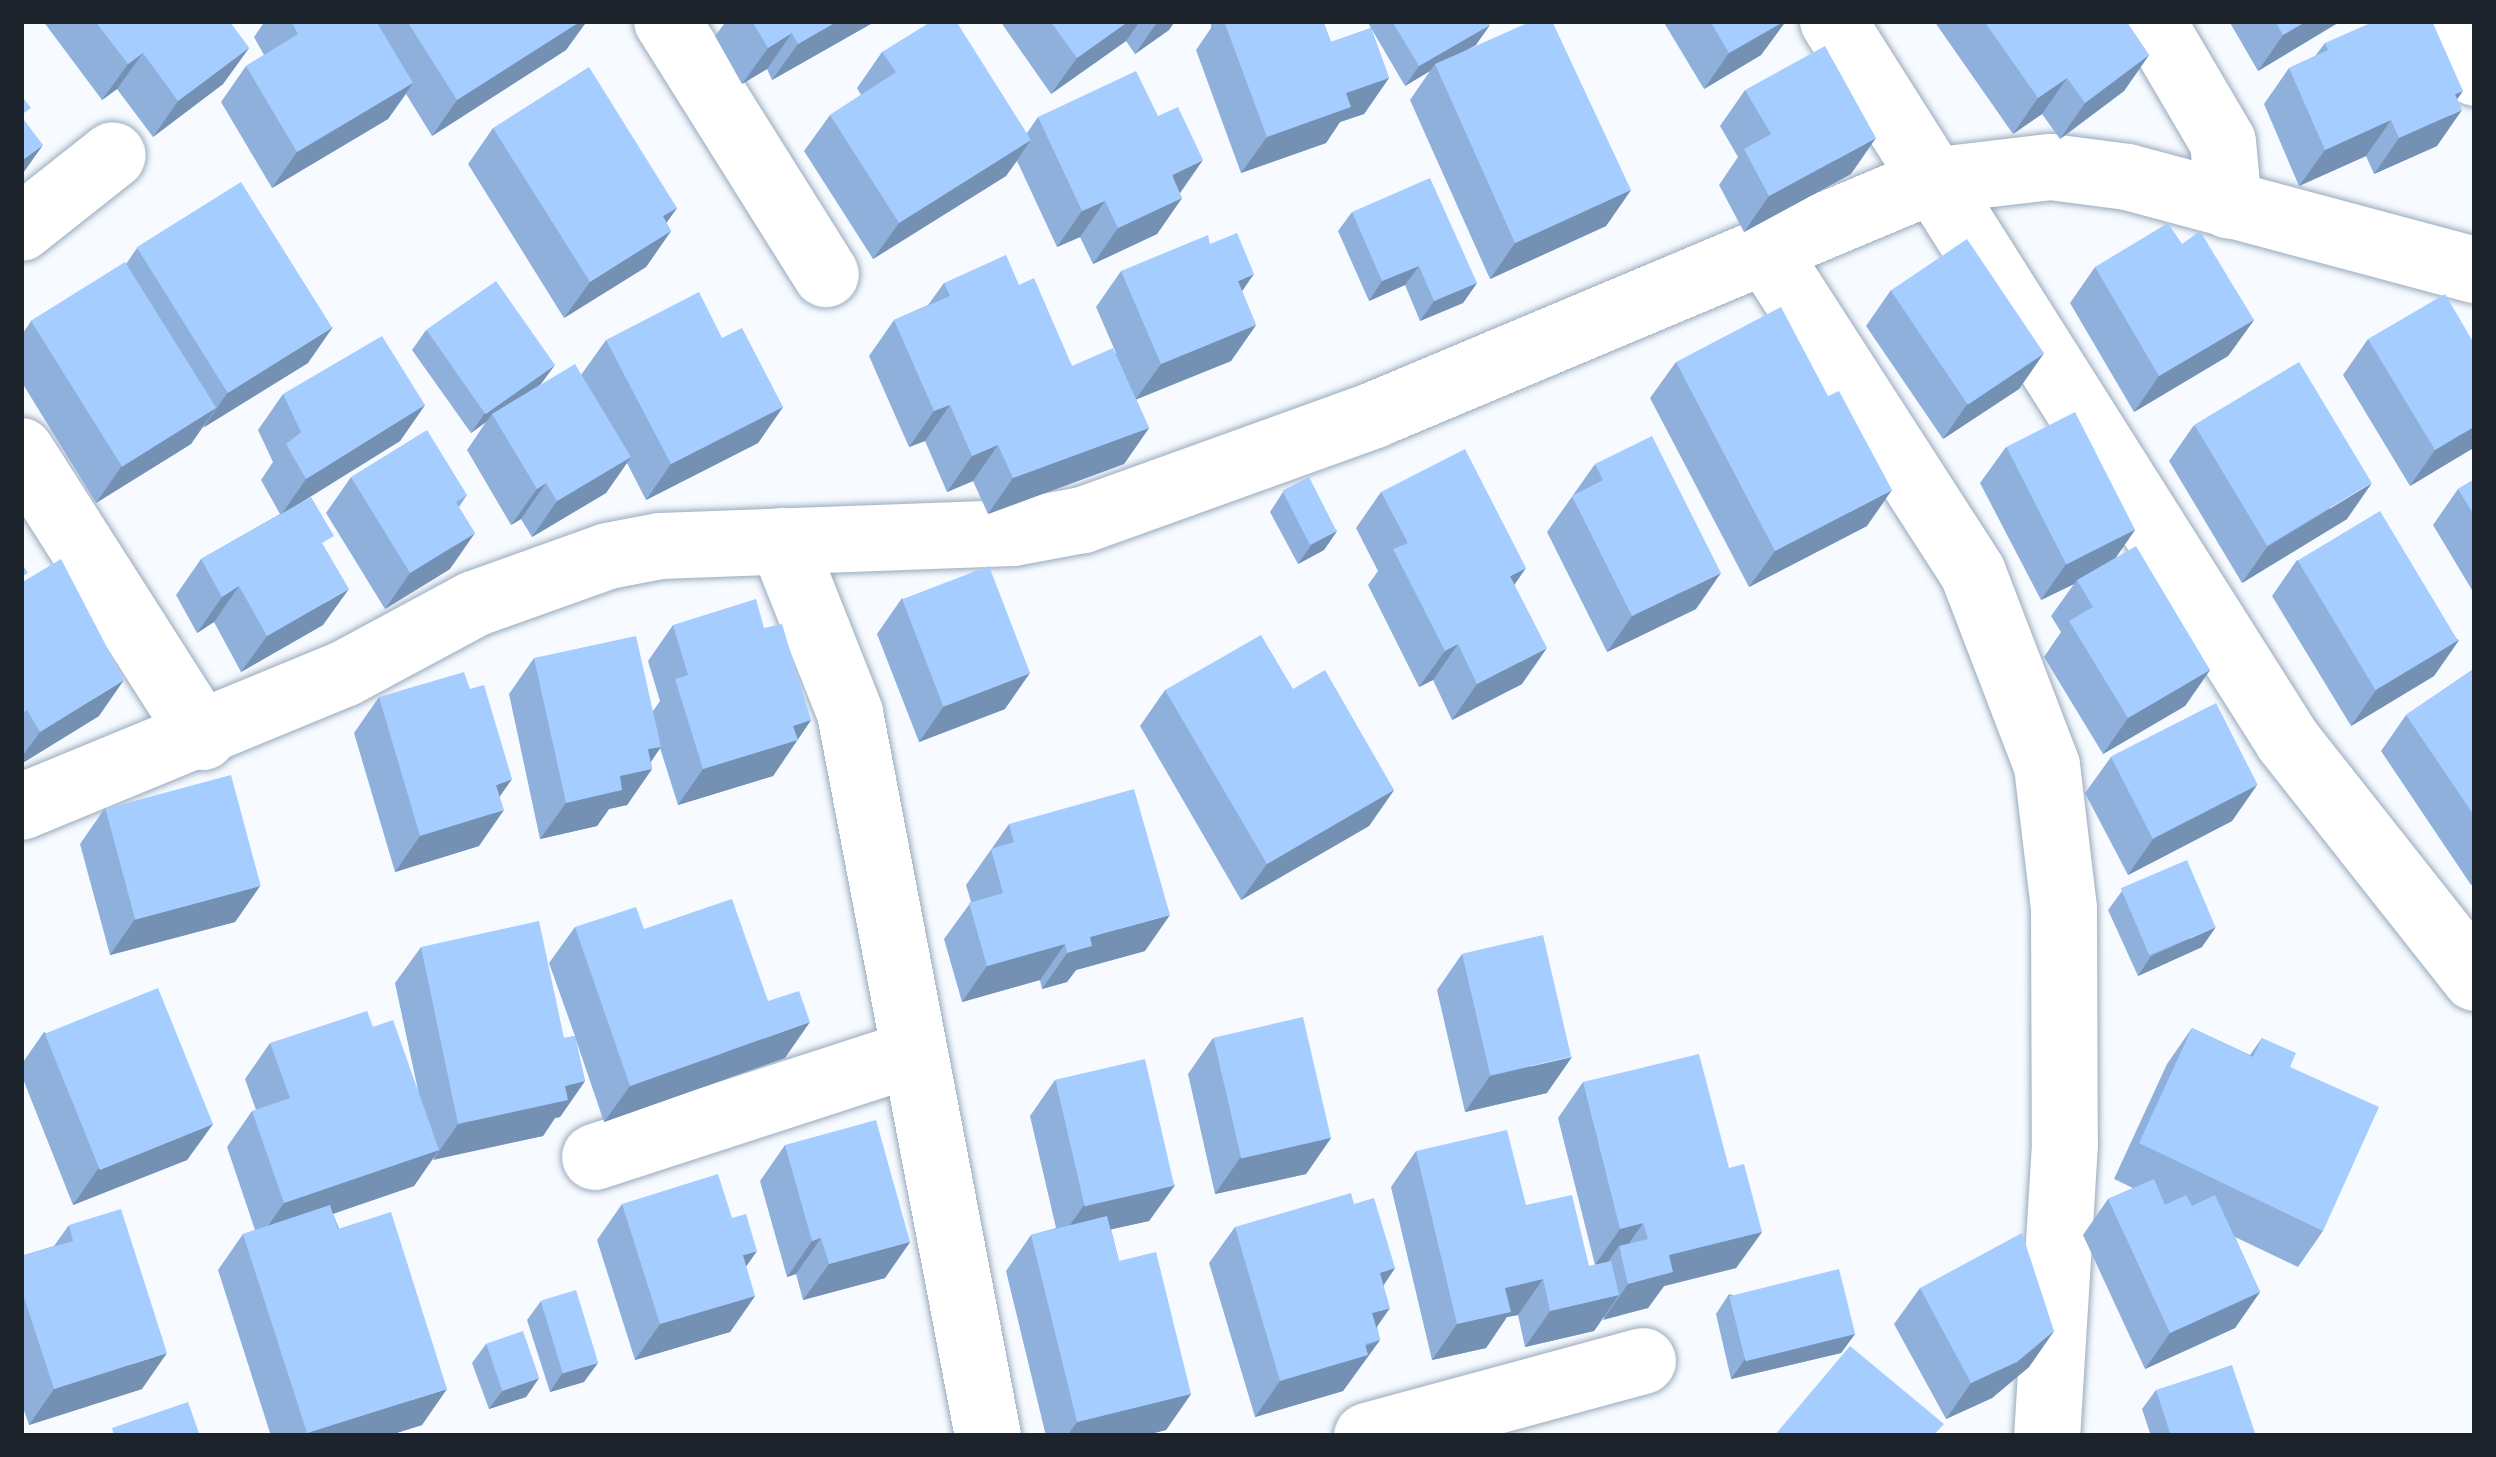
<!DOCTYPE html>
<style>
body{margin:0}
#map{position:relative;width:2496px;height:1457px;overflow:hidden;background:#f7fbff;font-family:"Alegreya Sans",sans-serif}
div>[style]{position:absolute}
.roads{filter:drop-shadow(0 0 3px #99aabe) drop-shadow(0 0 3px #99aabe)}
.street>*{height:66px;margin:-33px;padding:0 33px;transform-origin:33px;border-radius:33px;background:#fff}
.wall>*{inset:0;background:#8eb0db}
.shaded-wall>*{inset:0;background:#7490b2}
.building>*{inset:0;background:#a5cdff;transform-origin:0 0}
span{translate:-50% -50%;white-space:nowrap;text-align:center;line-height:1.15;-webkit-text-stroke:10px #f7fbff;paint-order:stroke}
.frame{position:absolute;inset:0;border:24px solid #1d232b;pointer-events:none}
</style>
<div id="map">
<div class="roads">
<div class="street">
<i style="left:667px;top:21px;width:299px;rotate:57.9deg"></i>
<i style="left:1833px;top:21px;width:852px;rotate:57.71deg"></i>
<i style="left:2288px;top:741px;width:302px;rotate:51.7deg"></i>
<i style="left:2152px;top:21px;width:140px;rotate:59.6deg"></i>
<i style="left:2223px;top:142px;width:64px;rotate:84.6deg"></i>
<i style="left:2449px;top:21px;width:58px;rotate:63.4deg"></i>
<i style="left:21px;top:228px;width:117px;rotate:-38.4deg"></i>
<i style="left:1765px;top:250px;width:384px;rotate:57.2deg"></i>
<i style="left:1973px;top:573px;width:207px;rotate:69deg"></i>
<i style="left:2047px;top:766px;width:143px;rotate:83.2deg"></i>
<i style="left:2064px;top:908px;width:236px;rotate:89.8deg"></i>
<i style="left:2065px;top:1144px;width:293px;rotate:93.5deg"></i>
<i style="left:21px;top:451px;width:339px;rotate:57.5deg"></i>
<i style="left:782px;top:541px;width:185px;rotate:68.4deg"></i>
<i style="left:850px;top:713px;width:736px;rotate:79.19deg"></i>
<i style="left:21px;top:807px;width:349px;rotate:-22.4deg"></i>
<i style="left:344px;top:674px;width:148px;rotate:-28.3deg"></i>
<i style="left:474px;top:604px;width:142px;rotate:-19.7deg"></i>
<i style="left:608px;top:556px;width:53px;rotate:-10.9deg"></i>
<i style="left:660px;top:546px;width:353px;rotate:-2.1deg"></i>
<i style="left:1013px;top:533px;width:71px;rotate:-10.5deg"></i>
<i style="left:1083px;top:520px;width:309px;rotate:-19.8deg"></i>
<i style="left:1374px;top:415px;width:604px;rotate:-22.79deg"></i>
<i style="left:1931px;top:181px;width:121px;rotate:-6.7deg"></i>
<i style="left:2051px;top:167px;width:77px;rotate:7.5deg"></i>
<i style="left:2127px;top:177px;width:360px;rotate:15deg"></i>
<i style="left:595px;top:1157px;width:336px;rotate:-18deg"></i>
<i style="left:1367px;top:1436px;width:286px;rotate:-15.2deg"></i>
</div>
</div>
<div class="wall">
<i style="clip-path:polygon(43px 21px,229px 21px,249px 48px,223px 84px,153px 137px,117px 89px,102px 100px)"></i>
<i style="clip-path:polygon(265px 21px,587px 21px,566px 50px,432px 136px,406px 94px,388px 119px,272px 188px,221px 102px,246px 66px,264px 55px,254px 37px)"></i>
<i style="clip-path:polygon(722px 21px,876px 21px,772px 80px,767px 69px,742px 84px,715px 36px,724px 24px)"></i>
<i style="clip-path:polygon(1000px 21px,1175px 21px,1169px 30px,1135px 54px,1126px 41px,1051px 94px)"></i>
<i style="clip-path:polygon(1211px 21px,1323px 21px,1331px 42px,1371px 28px,1367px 21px,1487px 21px,1476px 45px,1468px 49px,1631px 190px,1606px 226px,1490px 279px,1410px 100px,1430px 71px,1405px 86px,1371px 28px,1389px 78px,1364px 114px,1340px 122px,1326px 143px,1241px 173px,1196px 50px,1211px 28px)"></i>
<i style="clip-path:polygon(1663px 21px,1786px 21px,1761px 55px,1704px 89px)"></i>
<i style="clip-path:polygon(1934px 21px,2126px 21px,2149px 55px,2124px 91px,2060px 139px,2042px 114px,2013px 134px)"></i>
<i style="clip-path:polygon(2229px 21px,2341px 21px,2258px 71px)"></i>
<i style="clip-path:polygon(2325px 43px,2457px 99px,2437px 146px,2374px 174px,2366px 156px,2299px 186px,2264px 104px,2289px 68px,2315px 56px)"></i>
<i style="clip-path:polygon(882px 52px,1027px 133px,1038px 117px,1180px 194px,1182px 198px,1157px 234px,1093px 264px,1080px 237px,1057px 247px,1017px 161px,1006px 176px,873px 259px,804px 151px,830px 115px,861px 95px,857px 88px)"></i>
<i style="clip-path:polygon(1745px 90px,1851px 174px,1744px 232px,1719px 185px,1738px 157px,1720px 126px)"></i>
<i style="clip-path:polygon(493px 128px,677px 208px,666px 223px,671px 231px,646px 267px,564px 318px,468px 164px)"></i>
<i style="clip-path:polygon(1352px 212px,1477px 283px,1463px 303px,1420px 321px,1405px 285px,1369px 301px,1338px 231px)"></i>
<i style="clip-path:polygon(1210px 244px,1242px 291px,1256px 325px,1231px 361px,1136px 399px,1149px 428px,1124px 464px,988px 514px,973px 481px,947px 492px,925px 441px,909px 447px,869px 356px,894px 320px,928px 305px,944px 283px,1019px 285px,1072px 366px,1116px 353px,1096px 307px,1121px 271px)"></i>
<i style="clip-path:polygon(2182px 244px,2254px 320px,2228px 356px,2134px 412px,2070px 303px,2095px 267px)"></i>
<i style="clip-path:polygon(137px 248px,308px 363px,202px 427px,191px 444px,96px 503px,21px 381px,21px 336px,31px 321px,126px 264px)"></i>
<i style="clip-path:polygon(1891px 290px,2044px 353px,2019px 389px,1943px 439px,1866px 326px)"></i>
<i style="clip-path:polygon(426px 330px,540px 385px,581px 375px,606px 340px,722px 338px,783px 407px,758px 443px,646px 500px,627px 463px,606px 493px,532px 537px,521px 519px,511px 525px,467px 450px,486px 422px,471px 433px,412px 350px)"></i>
<i style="clip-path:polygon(2368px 339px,2475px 447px,2410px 486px,2343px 375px)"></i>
<i style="clip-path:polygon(1676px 362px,1867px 526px,1749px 587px,1650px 398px)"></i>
<i style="clip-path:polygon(283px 394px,425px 405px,400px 441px,295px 506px,325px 548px,323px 625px,241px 672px,214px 622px,197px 633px,176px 595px,201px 559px,280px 514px,261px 480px,273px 462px,258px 430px)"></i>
<i style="clip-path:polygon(2194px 425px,2347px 519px,2242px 583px,2169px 461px)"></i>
<i style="clip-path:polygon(2006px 447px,2135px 530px,2116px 557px,2210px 670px,2185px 706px,2103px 754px,2044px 657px,2061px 632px,2051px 616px,2074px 584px,2041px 600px,1980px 483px)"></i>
<i style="clip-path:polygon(1595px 464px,1696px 609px,1607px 652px,1547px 532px)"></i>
<i style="clip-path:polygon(351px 477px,467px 495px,459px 507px,450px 569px,385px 609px,326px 513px)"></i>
<i style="clip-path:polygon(2475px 479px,2475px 595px,2433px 525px,2458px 489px)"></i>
<i style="clip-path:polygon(1283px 492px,1337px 531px,1324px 550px,1298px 564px,1270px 512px)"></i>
<i style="clip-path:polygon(1381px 492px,1515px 585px,1522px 684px,1452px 720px,1433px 680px,1419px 687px,1368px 585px,1378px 571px,1356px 528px)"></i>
<i style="clip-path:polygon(2297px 560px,2459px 640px,2434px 676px,2351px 726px,2272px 596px)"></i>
<i style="clip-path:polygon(21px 583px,99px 716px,21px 764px)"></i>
<i style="clip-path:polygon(902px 598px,1005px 709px,919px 742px,877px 634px)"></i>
<i style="clip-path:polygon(673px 625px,764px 628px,811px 720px,773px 776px,678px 805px,660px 748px,651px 762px,652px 769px,627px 805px,609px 809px,597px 826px,540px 839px,509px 694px,534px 658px,653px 711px,660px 701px,648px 661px)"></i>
<i style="clip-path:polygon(2475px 668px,2475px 882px,2471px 885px,2381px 751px,2406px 715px)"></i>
<i style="clip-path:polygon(1293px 689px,1394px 790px,1369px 826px,1241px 900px,1140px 726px,1165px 690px)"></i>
<i style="clip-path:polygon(379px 697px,500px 797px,479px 846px,395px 872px,354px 733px)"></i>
<i style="clip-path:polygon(2111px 757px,2257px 785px,2232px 821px,2128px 875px,2085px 793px)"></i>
<i style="clip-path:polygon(105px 808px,260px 886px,235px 922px,110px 955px,80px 844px)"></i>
<i style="clip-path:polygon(1009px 824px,1145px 951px,1076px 970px,1067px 982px,1042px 989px,1040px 980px,962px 1002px,944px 939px,971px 902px,966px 885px)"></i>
<i style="clip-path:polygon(2122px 891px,2202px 947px,2138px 976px,2108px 910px)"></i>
<i style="clip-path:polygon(575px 927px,644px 929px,785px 1058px,604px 1122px,575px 1037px,585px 1081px,560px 1117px,555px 1118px,543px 1136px,433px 1158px,414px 1186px,333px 1214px,422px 1425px,387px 1436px,271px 1436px,218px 1270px,243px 1234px,255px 1230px,227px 1147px,252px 1111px,256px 1110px,245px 1079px,270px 1043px,373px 1027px,419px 1095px,395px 983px,421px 947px,564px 1038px,575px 1036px,549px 963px)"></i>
<i style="clip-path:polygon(1462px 954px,1547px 1093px,1465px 1112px,1437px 990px)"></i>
<i style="clip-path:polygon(2192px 1028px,2250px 1055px,2262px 1038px,2290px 1067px,2323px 1231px,2298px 1267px,2235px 1237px,2260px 1292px,2235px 1328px,2145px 1369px,2083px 1235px,2108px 1199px,2133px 1188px,2114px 1179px,2167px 1064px)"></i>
<i style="clip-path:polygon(44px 1032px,213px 1124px,187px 1160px,73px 1205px,21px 1074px,21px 1065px)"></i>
<i style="clip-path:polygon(1213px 1038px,1331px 1138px,1306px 1174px,1215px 1194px,1188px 1074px)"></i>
<i style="clip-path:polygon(1055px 1080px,1175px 1185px,1149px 1221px,1111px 1229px,1119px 1261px,1191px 1394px,1166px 1430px,1142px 1436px,1046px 1436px,1006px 1271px,1031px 1235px,1056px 1228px,1030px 1116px)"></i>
<i style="clip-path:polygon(1583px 1082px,1729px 1168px,1762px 1232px,1736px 1268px,1664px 1286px,1648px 1308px,1603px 1318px,1594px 1331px,1525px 1347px,1518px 1315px,1507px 1317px,1486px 1348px,1432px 1360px,1391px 1187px,1416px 1151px,1526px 1205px,1589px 1266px,1595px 1265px,1558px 1118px)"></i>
<i style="clip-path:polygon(785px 1145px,910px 1242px,885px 1278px,803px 1300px,796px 1274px,787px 1277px,760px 1181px)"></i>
<i style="clip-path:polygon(622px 1204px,755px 1296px,730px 1332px,635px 1360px,597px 1240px)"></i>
<i style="clip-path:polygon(69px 1225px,142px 1389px,29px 1425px,21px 1402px,21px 1256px,54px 1246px)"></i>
<i style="clip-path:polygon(1235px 1227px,1395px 1268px,1384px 1285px,1377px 1327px,1380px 1340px,1343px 1391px,1255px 1417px,1209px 1263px)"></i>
<i style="clip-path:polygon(1920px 1288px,2054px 1331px,2029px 1367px,1992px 1398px,1946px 1419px,1894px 1324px)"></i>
<i style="clip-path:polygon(1729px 1294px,1855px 1334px,1841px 1353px,1731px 1379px,1716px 1314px)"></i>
<i style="clip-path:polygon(541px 1301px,584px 1382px,550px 1392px,527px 1320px)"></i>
<i style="clip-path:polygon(486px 1344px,539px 1378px,526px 1397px,489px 1409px,472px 1363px)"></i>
<i style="clip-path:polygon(2156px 1390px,2256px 1436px,2151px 1436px,2142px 1409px)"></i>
</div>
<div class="shaded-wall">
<i style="clip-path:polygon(581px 21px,587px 21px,566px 50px,432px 136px,457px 100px)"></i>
<i style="clip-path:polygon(838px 21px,876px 21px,772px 80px,798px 44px)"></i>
<i style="clip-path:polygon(1129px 21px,1140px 21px,1126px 41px,1051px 94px,1077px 58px)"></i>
<i style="clip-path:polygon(1158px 21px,1175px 21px,1169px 30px,1135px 54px)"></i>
<i style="clip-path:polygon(1786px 21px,1761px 55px,1704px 89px,1729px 53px)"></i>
<i style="clip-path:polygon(2307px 21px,2341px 21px,2258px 71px,2283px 35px)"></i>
<i style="clip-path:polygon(1490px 25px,1476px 45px,1437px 67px,1435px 64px,1430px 71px,1405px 86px,1419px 66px)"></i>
<i style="clip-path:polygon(792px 33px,767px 69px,742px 84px,768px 48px)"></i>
<i style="clip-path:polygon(249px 48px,223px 84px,153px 137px,178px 101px)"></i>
<i style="clip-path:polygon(143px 53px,117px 89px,102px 100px,128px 64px)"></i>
<i style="clip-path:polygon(2149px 55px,2124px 91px,2060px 139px,2085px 103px)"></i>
<i style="clip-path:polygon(1389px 78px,1364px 114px,1340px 122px,1326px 143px,1241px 173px,1267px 137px,1346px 93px)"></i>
<i style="clip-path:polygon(2067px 78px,2042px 114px,2013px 134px,2038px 98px)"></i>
<i style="clip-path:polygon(413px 83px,388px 119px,272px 188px,297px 152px)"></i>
<i style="clip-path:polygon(2463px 91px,2444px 118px,2462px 110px,2437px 146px,2374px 174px,2399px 138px,2455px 94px)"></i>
<i style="clip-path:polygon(2391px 120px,2366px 156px,2299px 186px,2325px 150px)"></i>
<i style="clip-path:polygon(1876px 138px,1851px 174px,1744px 232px,1769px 196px)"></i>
<i style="clip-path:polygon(1031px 140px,1006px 176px,873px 259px,899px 223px)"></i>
<i style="clip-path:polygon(43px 145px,21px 176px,21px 161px)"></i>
<i style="clip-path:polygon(1203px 160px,1178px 196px,1172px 175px)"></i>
<i style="clip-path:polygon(1631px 190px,1606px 226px,1490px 279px,1515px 243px)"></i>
<i style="clip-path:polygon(1182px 198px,1157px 234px,1093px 264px,1118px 228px)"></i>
<i style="clip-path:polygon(1105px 201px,1080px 237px,1057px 247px,1082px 211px)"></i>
<i style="clip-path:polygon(677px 208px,652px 243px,671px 231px,646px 267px,564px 318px,590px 282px,663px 216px)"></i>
<i style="clip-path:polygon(1419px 266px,1405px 285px,1369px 301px,1382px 281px)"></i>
<i style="clip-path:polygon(1254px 274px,1229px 310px,1238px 281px)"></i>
<i style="clip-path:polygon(1477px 283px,1463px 303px,1420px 321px,1434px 301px)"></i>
<i style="clip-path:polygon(2254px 320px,2228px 356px,2134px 412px,2159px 376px)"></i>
<i style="clip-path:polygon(1256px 325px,1231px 361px,1135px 400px,1161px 364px)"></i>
<i style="clip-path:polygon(333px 327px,308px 363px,203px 428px,228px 392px)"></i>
<i style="clip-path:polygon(2044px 353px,2019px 389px,1943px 439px,1968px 403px)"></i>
<i style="clip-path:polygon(555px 365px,541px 384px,492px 414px,486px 422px,471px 433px,485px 413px)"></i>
<i style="clip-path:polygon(425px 405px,400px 441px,281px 515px,306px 479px)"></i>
<i style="clip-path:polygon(950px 405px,925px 441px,909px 447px,934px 411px)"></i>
<i style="clip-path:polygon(783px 407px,758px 443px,646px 500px,671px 464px)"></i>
<i style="clip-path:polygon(216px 408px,191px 444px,96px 503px,121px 467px)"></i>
<i style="clip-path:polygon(2475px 426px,2475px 447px,2410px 486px,2435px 450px)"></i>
<i style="clip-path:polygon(1149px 428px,1124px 464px,988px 514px,1013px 478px)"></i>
<i style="clip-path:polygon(998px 445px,973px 481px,947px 492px,972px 456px)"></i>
<i style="clip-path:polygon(631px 457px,606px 493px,532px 537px,557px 501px)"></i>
<i style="clip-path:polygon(546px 483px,521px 519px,511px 525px,537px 489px)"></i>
<i style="clip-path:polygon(2372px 483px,2347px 519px,2242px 583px,2267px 547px)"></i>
<i style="clip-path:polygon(1892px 490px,1867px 526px,1749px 587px,1775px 551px)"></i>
<i style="clip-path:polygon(2135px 530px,2110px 566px,2077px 580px,2074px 584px,2041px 600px,2066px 564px)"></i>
<i style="clip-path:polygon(1337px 531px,1324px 550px,1298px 564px,1312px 544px)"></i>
<i style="clip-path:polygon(475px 533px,450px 569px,385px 609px,410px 573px)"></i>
<i style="clip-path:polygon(1526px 568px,1501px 604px,1510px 576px)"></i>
<i style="clip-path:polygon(1721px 573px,1696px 609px,1607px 652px,1632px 616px)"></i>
<i style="clip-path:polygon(239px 586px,214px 622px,197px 633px,222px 597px)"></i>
<i style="clip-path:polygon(349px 589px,323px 625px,241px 672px,267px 636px)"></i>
<i style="clip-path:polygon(2459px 640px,2434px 676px,2351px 726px,2376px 690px)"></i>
<i style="clip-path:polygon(1458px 644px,1433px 680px,1419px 687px,1445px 651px)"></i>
<i style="clip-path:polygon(1547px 648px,1522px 684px,1452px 720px,1477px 684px)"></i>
<i style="clip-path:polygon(2210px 670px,2185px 706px,2103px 754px,2128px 718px)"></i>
<i style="clip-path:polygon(1030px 673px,1005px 709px,919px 742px,944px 706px)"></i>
<i style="clip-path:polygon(124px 680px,99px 716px,21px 764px,21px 758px,40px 732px)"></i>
<i style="clip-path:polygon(811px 720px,773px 776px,678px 805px,703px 769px,793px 726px)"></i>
<i style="clip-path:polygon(661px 747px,645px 770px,652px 769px,627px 805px,609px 809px,597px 826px,540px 839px,566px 803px,620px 776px,648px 749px)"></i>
<i style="clip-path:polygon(512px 779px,487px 815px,504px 810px,479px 846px,395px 872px,420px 836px,496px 785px)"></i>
<i style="clip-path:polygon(2257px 785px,2232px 821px,2128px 875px,2153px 839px)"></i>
<i style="clip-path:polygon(1394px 790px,1369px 826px,1241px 900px,1267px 864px)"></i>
<i style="clip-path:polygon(260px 886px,235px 922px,110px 955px,135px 919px)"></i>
<i style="clip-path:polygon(1170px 915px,1145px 951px,1076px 970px,1067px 982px,1042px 989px,1067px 953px,1090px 937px)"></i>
<i style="clip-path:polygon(2216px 927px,2202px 947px,2138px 976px,2151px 956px)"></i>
<i style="clip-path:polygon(1065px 944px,1040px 980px,962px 1002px,987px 966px)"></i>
<i style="clip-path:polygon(810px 1022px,785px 1058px,604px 1122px,630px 1086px)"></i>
<i style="clip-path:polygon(1572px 1057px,1547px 1093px,1465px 1112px,1490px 1076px)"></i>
<i style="clip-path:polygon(585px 1081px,560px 1117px,555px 1118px,543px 1136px,433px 1160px,458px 1124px,565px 1086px)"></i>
<i style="clip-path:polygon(213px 1124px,187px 1160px,73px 1205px,98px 1169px)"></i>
<i style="clip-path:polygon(1331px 1138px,1306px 1174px,1215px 1194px,1240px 1158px)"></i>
<i style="clip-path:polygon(439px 1150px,414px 1186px,259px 1239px,284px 1203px)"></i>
<i style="clip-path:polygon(1175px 1185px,1149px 1221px,1059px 1241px,1084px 1205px)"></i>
<i style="clip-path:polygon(1643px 1223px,1621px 1255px,1619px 1246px,1608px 1262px,1595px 1265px,1620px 1229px)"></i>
<i style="clip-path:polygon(1762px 1232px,1736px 1268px,1664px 1286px,1648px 1308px,1603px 1320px,1628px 1284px,1669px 1255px)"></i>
<i style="clip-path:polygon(821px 1238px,796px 1274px,787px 1277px,812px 1241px)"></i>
<i style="clip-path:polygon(910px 1242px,885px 1278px,803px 1300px,829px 1264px)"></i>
<i style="clip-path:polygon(757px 1251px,732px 1287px,743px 1255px)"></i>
<i style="clip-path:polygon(1395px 1268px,1370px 1304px,1380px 1273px)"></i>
<i style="clip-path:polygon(1543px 1279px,1518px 1315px,1507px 1317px,1486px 1348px,1432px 1360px,1457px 1324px,1505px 1288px)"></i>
<i style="clip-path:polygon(2260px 1292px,2235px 1328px,2145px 1369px,2170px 1333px)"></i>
<i style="clip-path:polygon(1619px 1295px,1594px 1331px,1525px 1347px,1550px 1311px)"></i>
<i style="clip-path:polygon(755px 1296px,730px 1332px,635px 1360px,660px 1324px)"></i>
<i style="clip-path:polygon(1390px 1308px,1365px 1344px,1372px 1313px)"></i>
<i style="clip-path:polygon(2054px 1331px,2029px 1367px,1992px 1398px,1946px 1419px,1971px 1383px)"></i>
<i style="clip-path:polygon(1855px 1334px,1841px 1353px,1731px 1379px,1745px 1359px)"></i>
<i style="clip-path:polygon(1380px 1340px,1343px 1391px,1255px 1417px,1280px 1381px)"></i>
<i style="clip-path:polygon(167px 1353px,142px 1389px,29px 1425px,54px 1389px)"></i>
<i style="clip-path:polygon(598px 1363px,584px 1382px,550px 1392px,563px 1372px)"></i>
<i style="clip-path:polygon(539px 1378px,526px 1397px,489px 1409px,503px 1390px)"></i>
<i style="clip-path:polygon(447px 1389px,422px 1425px,387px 1436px,305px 1436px,307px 1433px)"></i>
<i style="clip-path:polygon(1191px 1394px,1166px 1430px,1142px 1436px,1067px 1436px,1077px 1422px)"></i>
</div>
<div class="building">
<i style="clip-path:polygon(95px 21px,229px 21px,249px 48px,178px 101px,143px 53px,128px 64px)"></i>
<i style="clip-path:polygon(291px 21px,376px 21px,413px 83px,297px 152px,246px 66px,298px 34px)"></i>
<i style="clip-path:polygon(407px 21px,581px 21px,457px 100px)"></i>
<i style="clip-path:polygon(752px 21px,838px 21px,798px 44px,792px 33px,768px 48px)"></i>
<i style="clip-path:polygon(932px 21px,956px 21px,1031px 140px,899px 223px,830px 115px,896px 72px,882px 52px)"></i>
<i style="clip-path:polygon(1050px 21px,1129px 21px,1077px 58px)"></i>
<i style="clip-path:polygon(1224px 21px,1323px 21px,1331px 42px,1371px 28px,1389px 78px,1346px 93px,1351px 107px,1267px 137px)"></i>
<i style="clip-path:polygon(1392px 21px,1487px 21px,1490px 25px,1419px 66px)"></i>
<i style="clip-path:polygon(1532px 21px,1552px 21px,1631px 190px,1515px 243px,1435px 64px)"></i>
<i style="clip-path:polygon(1710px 21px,1784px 21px,1729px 53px)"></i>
<i style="clip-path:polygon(1984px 21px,2126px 21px,2149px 55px,2085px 103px,2067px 78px,2038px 98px)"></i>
<i style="clip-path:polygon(2275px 21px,2307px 21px,2283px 35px)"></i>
<i style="clip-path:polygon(2375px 21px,2432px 21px,2463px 91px,2455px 94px,2462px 110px,2399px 138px,2391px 120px,2325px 150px,2289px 68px,2328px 50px,2325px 43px)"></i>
<i style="clip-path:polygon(1825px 46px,1876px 138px,1769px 196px,1744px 149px,1771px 134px,1745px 90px)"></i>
<i style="clip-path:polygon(589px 67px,677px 208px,663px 216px,671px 231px,590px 282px,493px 128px)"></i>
<i style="clip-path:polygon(1136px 71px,1158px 116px,1178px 107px,1203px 160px,1172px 175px,1182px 198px,1118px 228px,1105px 201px,1082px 211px,1038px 117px)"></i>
<i style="clip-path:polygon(21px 95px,31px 108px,21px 115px)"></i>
<i style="clip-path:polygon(21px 116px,43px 145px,21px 161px)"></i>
<i style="clip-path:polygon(1430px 178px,1477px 283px,1434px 301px,1419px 266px,1382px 281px,1352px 212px)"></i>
<i style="left:241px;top:182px;width:172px;height:123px;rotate:58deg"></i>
<i style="clip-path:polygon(2168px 223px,2182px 244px,2200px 231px,2254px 320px,2159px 376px,2095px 267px)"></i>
<i style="clip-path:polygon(1237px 233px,1254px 274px,1238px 281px,1256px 325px,1161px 364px,1121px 271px,1208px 235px,1210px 244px)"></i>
<i style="left:1967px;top:239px;width:138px;height:92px;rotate:56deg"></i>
<i style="clip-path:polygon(1006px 255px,1019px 285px,1034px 278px,1072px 366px,1113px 348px,1149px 428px,1013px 478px,998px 445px,972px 456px,950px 405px,934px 411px,894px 320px,950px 296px,944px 283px)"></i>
<i style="left:125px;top:262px;width:172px;height:111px;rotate:58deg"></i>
<i style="left:496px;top:281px;width:103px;height:85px;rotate:55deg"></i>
<i style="clip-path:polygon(699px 292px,722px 338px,742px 328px,783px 407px,671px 464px,606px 340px)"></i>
<i style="clip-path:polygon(2445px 294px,2475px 345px,2475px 426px,2435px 450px,2368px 339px)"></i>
<i style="clip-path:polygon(1781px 307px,1828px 396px,1839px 391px,1892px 490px,1775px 551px,1676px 362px)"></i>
<i style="clip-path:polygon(382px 336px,425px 405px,306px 479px,286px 444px,301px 432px,283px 394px)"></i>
<i style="left:2299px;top:362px;width:141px;height:122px;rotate:59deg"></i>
<i style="clip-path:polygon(575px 364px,631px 457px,557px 501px,546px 483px,537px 489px,492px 414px)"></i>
<i style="left:2075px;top:412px;width:132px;height:77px;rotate:63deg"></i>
<i style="clip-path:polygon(427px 430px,467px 495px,456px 502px,475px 533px,410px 573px,351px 477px)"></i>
<i style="clip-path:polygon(1652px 436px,1721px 573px,1632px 616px,1572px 496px,1603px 480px,1595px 464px)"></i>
<i style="clip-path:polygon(1465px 449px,1526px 568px,1510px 576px,1547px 648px,1477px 684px,1458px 644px,1445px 651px,1393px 549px,1408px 543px,1381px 492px)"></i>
<i style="left:1309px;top:477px;width:61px;height:30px;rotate:63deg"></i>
<i style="clip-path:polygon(2475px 479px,2475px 517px,2458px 489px)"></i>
<i style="clip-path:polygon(311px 497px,334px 536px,322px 543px,349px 589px,267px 636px,239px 586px,222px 597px,201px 559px)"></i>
<i style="left:2380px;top:511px;width:151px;height:96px;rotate:59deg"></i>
<i style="clip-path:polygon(2136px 546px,2210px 670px,2128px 718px,2069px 621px,2093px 607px,2077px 580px)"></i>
<i style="clip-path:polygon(61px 559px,124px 680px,40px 732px,27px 710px,21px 714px,21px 583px)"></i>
<i style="clip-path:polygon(21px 562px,28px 573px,21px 577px)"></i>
<i style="left:989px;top:566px;width:115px;height:93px;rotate:69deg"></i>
<i style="clip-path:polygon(756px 599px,764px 628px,782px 624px,811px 720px,793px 726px,798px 740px,703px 769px,675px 679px,688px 675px,673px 625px)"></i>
<i style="clip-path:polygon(1261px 635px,1293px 689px,1325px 670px,1394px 790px,1267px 864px,1165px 690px)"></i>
<i style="clip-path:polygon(636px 636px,661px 747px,648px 749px,652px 769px,620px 776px,622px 790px,566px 803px,534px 658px)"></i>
<i style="clip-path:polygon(2475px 668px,2475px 817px,2406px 715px)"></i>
<i style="clip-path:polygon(464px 672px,470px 689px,484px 685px,512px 779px,496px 785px,504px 810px,420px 836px,379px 697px)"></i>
<i style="left:2216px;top:703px;width:92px;height:118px;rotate:63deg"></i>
<i style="left:231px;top:775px;width:115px;height:130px;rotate:75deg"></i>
<i style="clip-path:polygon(1134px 789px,1170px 915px,1090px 937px,1092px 946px,1067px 953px,1065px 944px,987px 966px,969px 903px,1003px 893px,991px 849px,1014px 842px,1009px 824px)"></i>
<i style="left:2187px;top:860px;width:73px;height:72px;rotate:67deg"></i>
<i style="clip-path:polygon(732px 899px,768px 1001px,799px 991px,810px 1022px,630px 1086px,575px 927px,636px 907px,644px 929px)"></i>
<i style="clip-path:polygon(539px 921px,564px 1038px,575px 1036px,585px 1081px,565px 1086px,568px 1100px,458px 1124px,421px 947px)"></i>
<i style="left:1543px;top:935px;width:125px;height:83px;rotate:77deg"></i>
<i style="left:158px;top:988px;width:147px;height:122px;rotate:68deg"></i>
<i style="clip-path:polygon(367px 1011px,373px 1027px,393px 1020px,439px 1150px,284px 1203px,252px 1111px,290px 1098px,270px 1043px)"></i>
<i style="left:1303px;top:1017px;width:124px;height:92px;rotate:77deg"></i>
<i style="clip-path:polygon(2192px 1028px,2253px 1057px,2262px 1038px,2296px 1053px,2290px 1067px,2379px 1107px,2323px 1231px,2139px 1143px)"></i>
<i style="clip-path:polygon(1699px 1054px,1729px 1168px,1744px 1164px,1762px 1232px,1669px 1255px,1673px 1272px,1628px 1284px,1619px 1246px,1648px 1239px,1643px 1223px,1620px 1229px,1583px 1082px)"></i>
<i style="left:1145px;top:1059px;width:130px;height:92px;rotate:77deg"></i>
<i style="clip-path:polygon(876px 1120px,910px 1242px,829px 1264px,821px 1238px,812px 1241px,785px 1145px)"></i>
<i style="clip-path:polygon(1507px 1130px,1526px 1205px,1572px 1195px,1589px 1266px,1611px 1261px,1619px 1295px,1550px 1311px,1543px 1279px,1505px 1288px,1511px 1312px,1457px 1324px,1416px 1151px)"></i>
<i style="clip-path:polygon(718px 1174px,732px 1218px,746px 1214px,757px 1251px,743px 1255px,755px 1296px,660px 1324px,622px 1204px)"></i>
<i style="clip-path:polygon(2154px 1179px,2165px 1205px,2186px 1195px,2192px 1206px,2215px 1195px,2260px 1292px,2170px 1333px,2108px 1199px)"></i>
<i style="clip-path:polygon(1351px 1193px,1354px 1204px,1374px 1198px,1395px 1268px,1380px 1273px,1390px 1308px,1372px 1313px,1380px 1340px,1365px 1344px,1368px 1355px,1280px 1381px,1235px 1227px)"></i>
<i style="clip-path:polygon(330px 1205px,338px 1229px,391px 1212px,447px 1389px,307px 1433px,243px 1234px)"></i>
<i style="clip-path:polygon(121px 1209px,167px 1353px,54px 1389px,21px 1288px,21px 1256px,73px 1241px,69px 1225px)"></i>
<i style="clip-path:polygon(1107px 1216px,1119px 1261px,1156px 1252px,1191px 1394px,1077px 1422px,1031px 1235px)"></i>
<i style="clip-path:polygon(2022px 1233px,2054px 1331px,2017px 1362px,1971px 1383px,1920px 1288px)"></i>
<i style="left:1839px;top:1269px;width:67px;height:113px;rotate:76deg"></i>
<i style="left:576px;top:1290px;width:76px;height:37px;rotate:73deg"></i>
<i style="left:523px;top:1331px;width:50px;height:39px;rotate:71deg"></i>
<i style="clip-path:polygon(1850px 1346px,1944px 1424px,1933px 1436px,1774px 1436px)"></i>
<i style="clip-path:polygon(2232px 1365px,2256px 1436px,2171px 1436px,2156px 1390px)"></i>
<i style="clip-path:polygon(188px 1402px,200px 1436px,114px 1436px,112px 1428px)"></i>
</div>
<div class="frame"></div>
</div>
